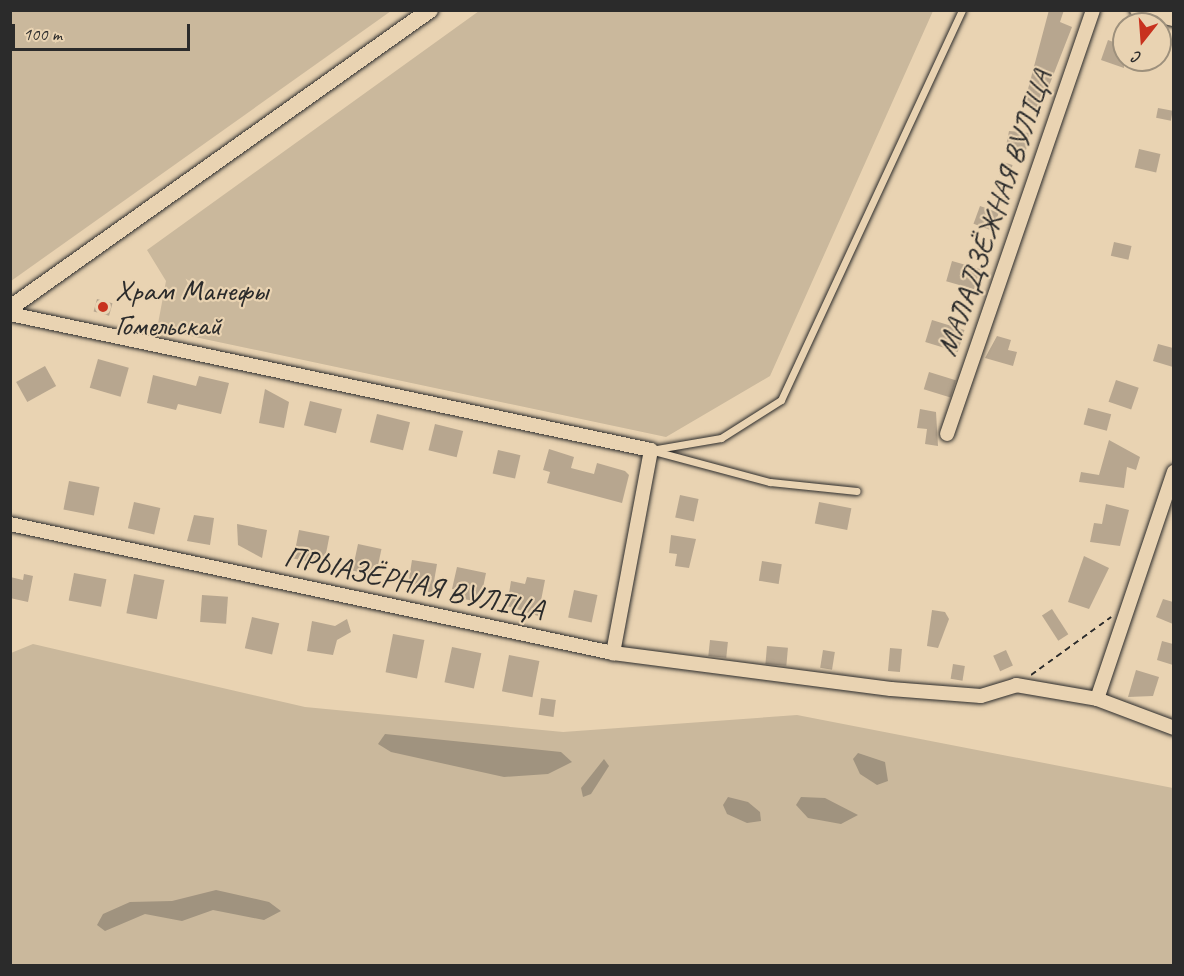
<!DOCTYPE html>
<meta charset="utf-8">
<style>
body{margin:0}
#map{position:relative;width:1184px;height:976px;overflow:hidden;background:#e9d3b2;font-family:Caveat,sans-serif}
div>[style]{position:absolute}
.green>*{inset:0;background:#cab89c}
.water>*{inset:0;background:#a0937f}
.building>*{inset:0;background:#b7a68f;transform-origin:0 0}
.path>*{height:2px;margin-top:-1px;transform-origin:0;background:repeating-linear-gradient(90deg,#2b2b2b 0 6px,transparent 0 10.5px)}
.roads{filter:drop-shadow(0 0 2px #2b2b2b) drop-shadow(0 0 2px #2b2b2b)}
.service>*{height:7px;margin:-3.5px;padding:0 3.5px;transform-origin:3.5px;border-radius:3.5px;background:#e9d3b2}
.minor>*{height:14px;margin:-7px;padding:0 7px;transform-origin:7px;border-radius:7px;background:#e9d3b2}
.tertiary>*{height:16px;margin:-8px;padding:0 8px;transform-origin:8px;border-radius:8px;background:#e9d3b2}
.dots>*{width:16px;height:16px;translate:-50% -50%;box-sizing:border-box;border:3px solid #e9d3b2;border-radius:50%}
span{translate:-50% -50%;white-space:nowrap;text-align:center;line-height:1.15;-webkit-text-stroke:4.5px #e9d3b2;paint-order:stroke}
.street-label{font-size:30px;color:#2b2b2b}
.poi-label{font-size:30px;color:#2b2b2b}
.left{translate:0 -50%;text-align:left}
.frame{position:absolute;inset:0;border:12px solid #2b2b2b;pointer-events:none}
.north{position:absolute;left:1112px;top:12px;width:60px;height:60px;box-sizing:border-box;background:#e9d3b2;border:2px solid #9d907c;border-radius:50%;rotate:197deg;font-size:16px;font-weight:700;line-height:24px;text-align:center;color:#2b2b2b}
.north::after{content:'';display:block;margin:auto;width:21px;height:27px;background:#c8321e;clip-path:polygon(50% 0,100% 100%,50% 72%,0 100%)}
.scale{position:absolute;left:12px;top:24px;width:178px;height:27px;box-sizing:border-box;border:3px solid #2b2b2b;border-top:0;padding-left:8px;font-size:18px;line-height:21px;white-space:nowrap;color:#2b2b2b;-webkit-text-stroke:4px #e9d3b2;paint-order:stroke}
</style>
<div id="map">
<div class="green">
<i style="clip-path:polygon(11px 10px,391px 10px,391px 11px,11px 281px)"></i>
<i style="clip-path:polygon(479px 11px,933px 11px,770px 376px,666px 437px,157px 329px,166px 281px,147px 250px)"></i>
<i style="clip-path:polygon(33px 644px,305px 707px,563px 732px,797px 715px,1173px 788px,1173px 965px,11px 966px,11px 653px)"></i>
</div>
<div class="water">
<i style="clip-path:polygon(385px 734px,561px 752px,572px 762px,548px 774px,504px 777px,391px 752px,378px 744px)"></i>
<i style="clip-path:polygon(858px 753px,885px 762px,888px 781px,877px 785px,860px 774px,853px 759px)"></i>
<i style="clip-path:polygon(604px 759px,609px 766px,591px 794px,583px 797px,581px 788px)"></i>
<i style="clip-path:polygon(728px 797px,748px 802px,760px 812px,761px 821px,747px 823px,727px 814px,723px 805px)"></i>
<i style="clip-path:polygon(801px 797px,825px 798px,858px 815px,841px 824px,808px 818px,796px 805px)"></i>
<i style="clip-path:polygon(216px 890px,269px 902px,281px 911px,264px 920px,213px 910px,182px 921px,145px 914px,105px 931px,97px 925px,103px 914px,130px 902px,172px 901px)"></i>
</div>
<div class="building">
<i style="clip-path:polygon(1049px 10px,1064px 10px,1060px 22px,1072px 27px,1040px 109px,1024px 104px)"></i>
<i style="clip-path:polygon(1108px 40px,1124px 46px,1124px 68px,1101px 60px)"></i>
<i style="left:1158px;top:108px;width:15px;height:10px;rotate:11deg"></i>
<i style="clip-path:polygon(1009px 131px,1030px 133px,1026px 150px,1006px 146px)"></i>
<i style="left:1139px;top:149px;width:22px;height:19px;rotate:13deg"></i>
<i style="left:1003px;top:162px;width:10px;height:13px;rotate:17deg"></i>
<i style="left:980px;top:206px;width:20px;height:19px;rotate:20deg"></i>
<i style="left:1114px;top:242px;width:18px;height:14px;rotate:13deg"></i>
<i style="left:952px;top:261px;width:29px;height:21px;rotate:16deg"></i>
<i style="left:97px;top:299px;width:16px;height:13px;rotate:15deg"></i>
<i style="left:932px;top:320px;width:34px;height:23px;rotate:17deg"></i>
<i style="clip-path:polygon(997px 336px,1011px 340px,1008px 350px,1017px 352px,1013px 366px,985px 358px)"></i>
<i style="clip-path:polygon(1158px 344px,1173px 348px,1173px 367px,1153px 361px)"></i>
<i style="left:98px;top:359px;width:32px;height:30px;rotate:16deg"></i>
<i style="left:45px;top:366px;width:23px;height:33px;rotate:61deg"></i>
<i style="left:929px;top:372px;width:28px;height:18px;rotate:17deg"></i>
<i style="clip-path:polygon(153px 375px,196px 386px,199px 376px,229px 383px,221px 414px,178px 404px,176px 410px,147px 403px)"></i>
<i style="left:1116px;top:380px;width:24px;height:23px;rotate:19deg"></i>
<i style="clip-path:polygon(265px 389px,289px 402px,284px 428px,259px 423px)"></i>
<i style="left:310px;top:401px;width:33px;height:25px;rotate:14deg"></i>
<i style="left:1088px;top:408px;width:24px;height:17px;rotate:15deg"></i>
<i style="clip-path:polygon(920px 409px,936px 412px,938px 446px,925px 444px,927px 429px,917px 428px)"></i>
<i style="left:377px;top:414px;width:34px;height:29px;rotate:14deg"></i>
<i style="left:435px;top:424px;width:29px;height:27px;rotate:14deg"></i>
<i style="clip-path:polygon(1109px 440px,1140px 457px,1136px 470px,1127px 467px,1124px 488px,1079px 482px,1081px 472px,1099px 475px)"></i>
<i style="clip-path:polygon(549px 449px,574px 457px,571px 468px,594px 474px,597px 463px,625px 471px,629px 475px,622px 503px,547px 483px,550px 472px,543px 470px)"></i>
<i style="left:498px;top:450px;width:23px;height:24px;rotate:13deg"></i>
<i style="left:69px;top:481px;width:31px;height:29px;rotate:11deg"></i>
<i style="left:680px;top:495px;width:19px;height:23px;rotate:12deg"></i>
<i style="left:134px;top:502px;width:27px;height:27px;rotate:13deg"></i>
<i style="left:819px;top:502px;width:33px;height:22px;rotate:11deg"></i>
<i style="clip-path:polygon(1106px 504px,1129px 510px,1120px 546px,1090px 542px,1094px 523px,1102px 524px)"></i>
<i style="clip-path:polygon(194px 515px,214px 518px,210px 545px,187px 541px)"></i>
<i style="clip-path:polygon(237px 524px,267px 530px,262px 558px,238px 545px)"></i>
<i style="left:299px;top:530px;width:31px;height:29px;rotate:11deg"></i>
<i style="clip-path:polygon(671px 535px,696px 539px,689px 568px,675px 566px,677px 554px,669px 553px)"></i>
<i style="left:358px;top:544px;width:24px;height:27px;rotate:12deg"></i>
<i style="clip-path:polygon(1084px 556px,1109px 568px,1089px 609px,1068px 602px)"></i>
<i style="clip-path:polygon(412px 560px,437px 564px,432px 593px,408px 585px)"></i>
<i style="left:762px;top:561px;width:20px;height:20px;rotate:9deg"></i>
<i style="clip-path:polygon(457px 567px,486px 573px,480px 602px,458px 598px,460px 590px,452px 589px)"></i>
<i style="left:74px;top:573px;width:33px;height:28px;rotate:11deg"></i>
<i style="clip-path:polygon(24px 574px,33px 576px,28px 602px,10px 598px,10px 577px,23px 580px)"></i>
<i style="left:134px;top:574px;width:31px;height:40px;rotate:11deg"></i>
<i style="clip-path:polygon(527px 577px,545px 580px,538px 616px,507px 606px,511px 581px,525px 584px)"></i>
<i style="left:574px;top:590px;width:24px;height:28px;rotate:12deg"></i>
<i style="left:202px;top:595px;width:26px;height:27px;rotate:4deg"></i>
<i style="clip-path:polygon(1163px 599px,1173px 602px,1173px 624px,1156px 617px)"></i>
<i style="left:1052px;top:609px;width:30px;height:12px;rotate:57deg"></i>
<i style="clip-path:polygon(932px 610px,945px 612px,949px 619px,938px 648px,927px 646px)"></i>
<i style="left:252px;top:617px;width:28px;height:32px;rotate:13deg"></i>
<i style="clip-path:polygon(347px 619px,351px 632px,337px 640px,333px 655px,307px 651px,312px 621px,335px 626px)"></i>
<i style="left:393px;top:634px;width:32px;height:39px;rotate:11deg"></i>
<i style="left:710px;top:640px;width:18px;height:16px;rotate:6deg"></i>
<i style="clip-path:polygon(1162px 641px,1173px 644px,1173px 665px,1157px 660px)"></i>
<i style="left:767px;top:646px;width:21px;height:18px;rotate:5deg"></i>
<i style="left:452px;top:647px;width:30px;height:36px;rotate:12deg"></i>
<i style="left:890px;top:648px;width:12px;height:23px;rotate:5deg"></i>
<i style="left:823px;top:650px;width:12px;height:18px;rotate:9deg"></i>
<i style="left:1006px;top:650px;width:17px;height:14px;rotate:66deg"></i>
<i style="left:509px;top:655px;width:31px;height:37px;rotate:11deg"></i>
<i style="left:953px;top:664px;width:12px;height:15px;rotate:9deg"></i>
<i style="clip-path:polygon(1136px 670px,1159px 677px,1153px 696px,1128px 697px)"></i>
<i style="left:541px;top:698px;width:15px;height:17px;rotate:8deg"></i>
</div>
<div class="path">
<i style="left:1031px;top:675px;width:99px;rotate:-35.9deg"></i>
</div>
<div class="roads">
<div class="service">
<i style="left:651px;top:450px;width:71px;rotate:-9.7deg"></i>
<i style="left:721px;top:438px;width:71px;rotate:-32.3deg"></i>
<i style="left:781px;top:400px;width:430px;rotate:-65.1deg"></i>
<i style="left:654px;top:451px;width:120px;rotate:15deg"></i>
<i style="left:770px;top:482px;width:87px;rotate:5.9deg"></i>
</div>
<div class="minor">
<i style="left:1137px;top:10px;width:38px;rotate:14deg"></i>
<i style="left:10px;top:314px;width:655px;rotate:11.98deg"></i>
<i style="left:651px;top:450px;width:207px;rotate:100.6deg"></i>
<i style="left:947px;top:434px;width:448px;rotate:-71deg"></i>
<i style="left:10px;top:524px;width:617px;rotate:12.08deg"></i>
<i style="left:613px;top:653px;width:280px;rotate:7.4deg"></i>
<i style="left:891px;top:689px;width:90px;rotate:4.4deg"></i>
<i style="left:981px;top:696px;width:37px;rotate:-17deg"></i>
<i style="left:1016px;top:685px;width:82px;rotate:9.8deg"></i>
<i style="left:1097px;top:699px;width:82px;rotate:20.6deg"></i>
<i style="left:1097px;top:699px;width:240px;rotate:-71.3deg"></i>
</div>
<div class="tertiary">
<i style="left:10px;top:308px;width:515px;rotate:-35.36deg"></i>
</div>
</div>
<div class="dots">
<i style="left:103px;top:307px;background:#c8321e"></i>
</div>
<div class="street-label">
<span style="left:994px;top:213px;rotate:-71deg">МАЛАДЗЁЖНАЯ ВУЛІЦА</span>
<span style="left:414px;top:583px;rotate:12deg">ПРЫАЗЁРНАЯ ВУЛІЦА</span>
</div>
<div class="poi-label">
<span class="left" style="left:115px;top:307px">Храм Манефы<br>Гомельскай</span>
</div>
<div class="frame"></div>
<div class="north">С</div>
<div class="scale">100 m</div>
</div>
